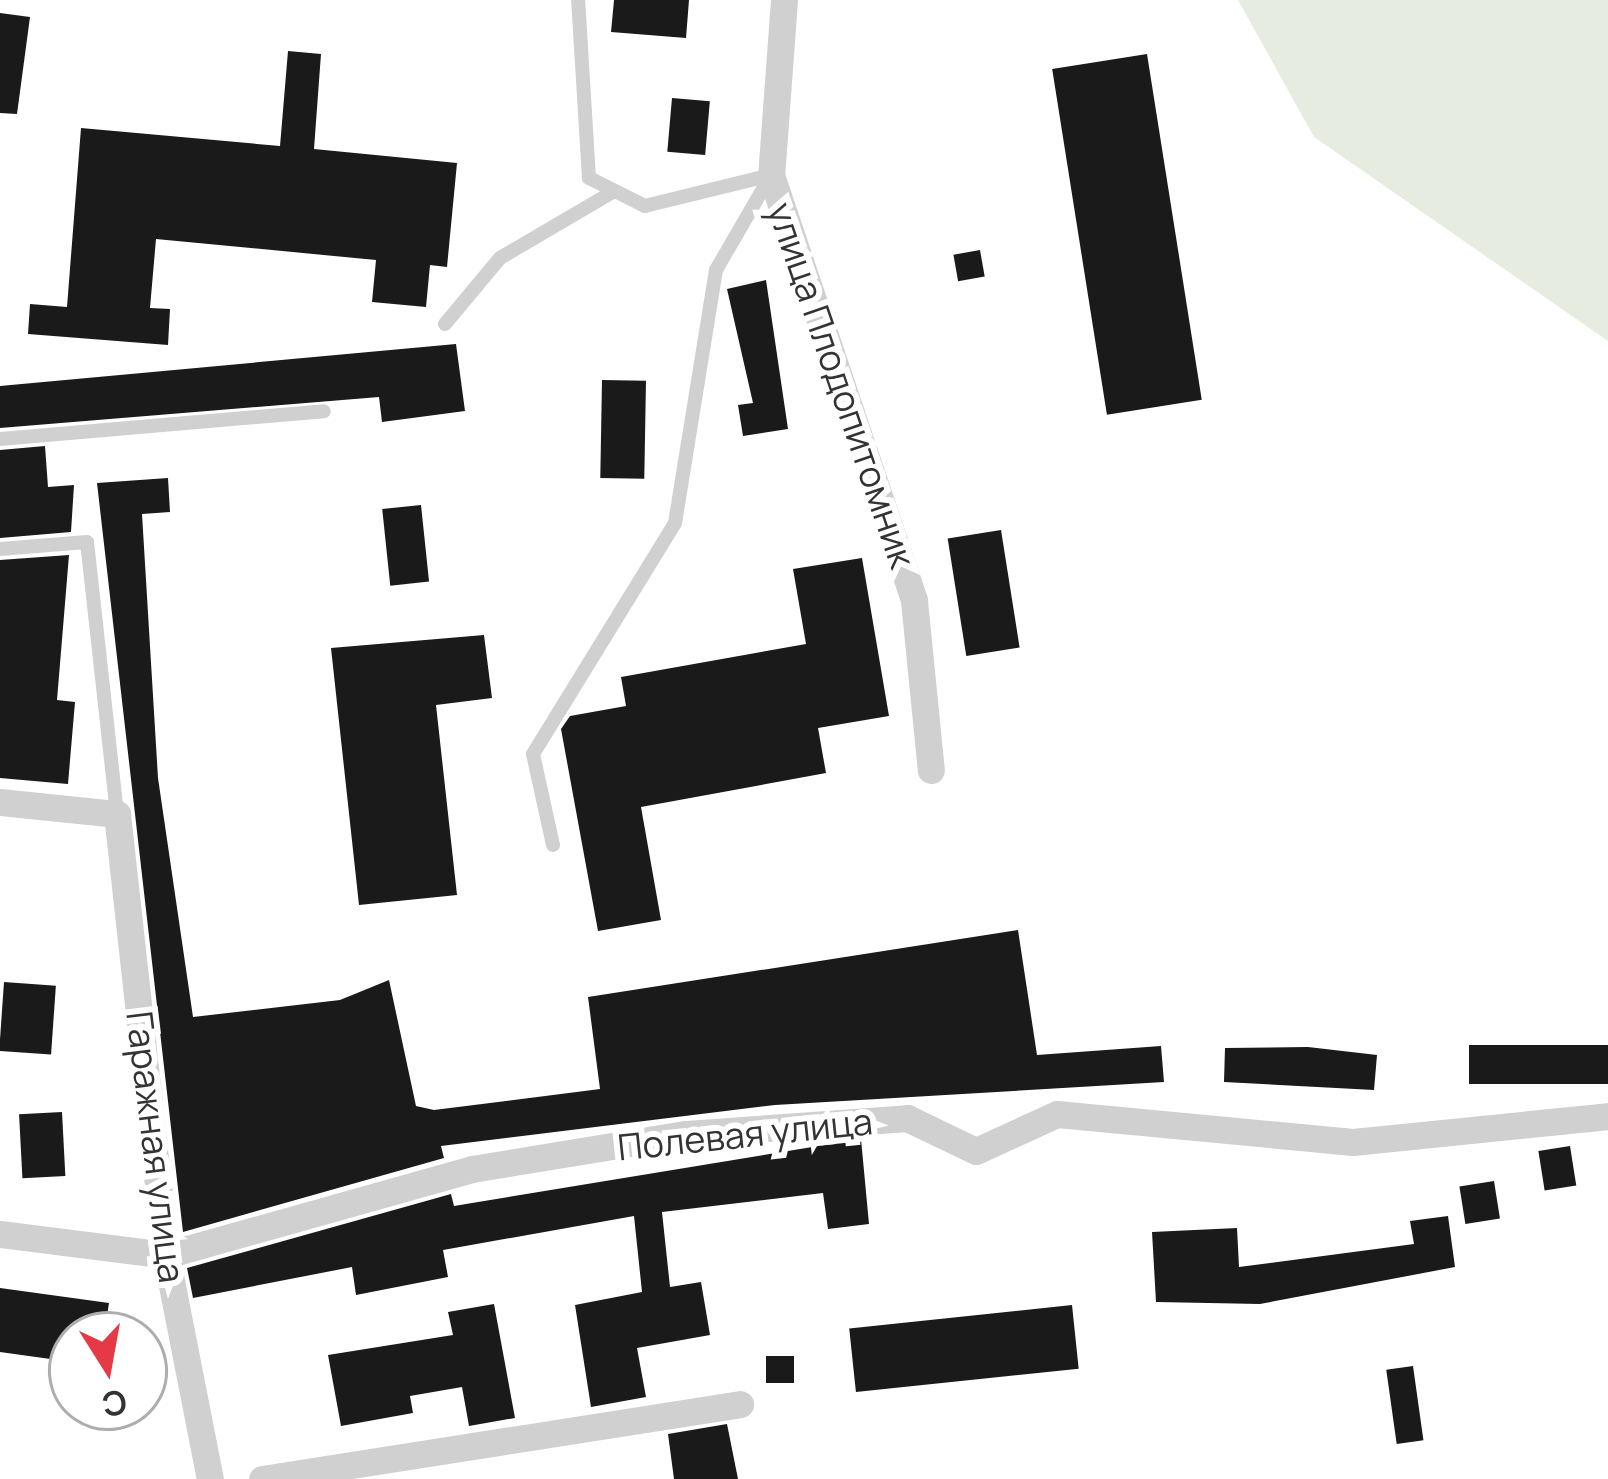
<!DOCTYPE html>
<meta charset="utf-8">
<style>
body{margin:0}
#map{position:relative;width:1608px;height:1479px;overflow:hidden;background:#fff;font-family:Manrope,sans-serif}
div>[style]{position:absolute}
.green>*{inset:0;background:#e6ecdf}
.building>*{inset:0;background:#1a1a1a;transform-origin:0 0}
.lane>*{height:14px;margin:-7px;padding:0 7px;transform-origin:7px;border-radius:7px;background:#d0d0d0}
.street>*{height:27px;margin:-13.5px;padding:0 13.5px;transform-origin:13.5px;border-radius:13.5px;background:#d0d0d0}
span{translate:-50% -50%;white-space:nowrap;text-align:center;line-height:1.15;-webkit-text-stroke:12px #fff;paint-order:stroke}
.street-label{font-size:36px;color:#333}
.north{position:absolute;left:48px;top:1311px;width:120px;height:120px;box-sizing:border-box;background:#fff;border:3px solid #adadad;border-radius:50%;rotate:169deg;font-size:33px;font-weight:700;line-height:48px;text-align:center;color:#333}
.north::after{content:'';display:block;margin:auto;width:42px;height:54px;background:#e63946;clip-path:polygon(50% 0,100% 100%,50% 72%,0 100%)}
</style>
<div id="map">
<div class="green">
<i style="clip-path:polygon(1238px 0,1608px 0,1608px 341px,1314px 137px)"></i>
</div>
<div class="building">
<i style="clip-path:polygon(614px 0,689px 0,686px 38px,611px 32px)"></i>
<i style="clip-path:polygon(0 13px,30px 17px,17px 114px,0 113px)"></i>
<i style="clip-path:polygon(288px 51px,321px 54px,314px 149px,457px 163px,447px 267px,430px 265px,426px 307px,372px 302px,376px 260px,156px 239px,150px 308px,170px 309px,168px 345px,28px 334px,30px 304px,67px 307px,81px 128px,280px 146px)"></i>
<i style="left:1147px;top:54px;width:350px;height:96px;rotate:81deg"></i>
<i style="left:672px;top:98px;width:38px;height:54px;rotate:5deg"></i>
<i style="left:980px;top:250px;width:27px;height:27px;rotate:80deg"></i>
<i style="clip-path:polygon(766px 280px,788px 429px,743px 436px,738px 405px,753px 403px,727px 289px)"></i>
<i style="clip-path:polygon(456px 344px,465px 411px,382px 422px,379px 397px,0 428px,0 386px)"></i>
<i style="left:602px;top:380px;width:44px;height:98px;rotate:1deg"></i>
<i style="clip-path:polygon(45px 446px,48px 487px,74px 485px,71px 532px,0 538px,0 450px)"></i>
<i style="clip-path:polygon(168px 478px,170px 512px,142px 514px,158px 778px,193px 1017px,340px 1000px,389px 980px,416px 1106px,434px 1110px,600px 1089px,588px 997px,1018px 930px,1037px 1055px,1161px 1046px,1164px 1082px,775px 1105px,441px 1146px,444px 1158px,183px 1232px,97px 483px)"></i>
<i style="left:421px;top:505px;width:77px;height:39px;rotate:84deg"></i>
<i style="left:1001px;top:530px;width:119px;height:54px;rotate:81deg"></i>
<i style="clip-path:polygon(69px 555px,57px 700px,75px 702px,68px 784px,0 778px,0 560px)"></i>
<i style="clip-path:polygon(862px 558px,889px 716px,818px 728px,826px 773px,641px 807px,661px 920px,598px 931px,561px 729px,570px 716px,626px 706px,621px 677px,806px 644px,793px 569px)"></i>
<i style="clip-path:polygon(484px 635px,492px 698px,436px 705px,457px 895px,359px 905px,331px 648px)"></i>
<i style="left:4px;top:982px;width:52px;height:69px;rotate:4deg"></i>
<i style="left:1608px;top:1045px;width:39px;height:139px;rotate:90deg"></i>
<i style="clip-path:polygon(1308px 1047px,1377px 1055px,1374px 1090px,1224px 1082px,1225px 1048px)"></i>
<i style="left:62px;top:1112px;width:64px;height:43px;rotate:87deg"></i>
<i style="clip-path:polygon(861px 1139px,869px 1224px,828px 1229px,823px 1193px,662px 1212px,670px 1287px,701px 1282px,710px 1335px,637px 1348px,646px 1397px,591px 1407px,575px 1305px,642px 1292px,634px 1216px,443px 1250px,448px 1277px,356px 1295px,352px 1267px,193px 1298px,187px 1268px,451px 1194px,454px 1206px)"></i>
<i style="left:1570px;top:1146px;width:40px;height:32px;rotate:81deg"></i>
<i style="left:1494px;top:1181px;width:38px;height:35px;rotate:81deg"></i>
<i style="clip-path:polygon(1448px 1216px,1455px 1267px,1260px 1304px,1156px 1302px,1152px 1232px,1237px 1228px,1239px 1267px,1414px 1244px,1410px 1221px)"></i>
<i style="clip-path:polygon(0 1288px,109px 1303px,104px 1335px,72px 1335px,72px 1362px,0 1352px)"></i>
<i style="clip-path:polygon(494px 1304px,515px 1418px,469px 1426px,462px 1387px,410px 1396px,413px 1413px,341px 1426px,328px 1355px,453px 1335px,448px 1312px)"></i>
<i style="left:1072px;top:1305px;width:64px;height:224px;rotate:84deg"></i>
<i style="left:766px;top:1356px;width:28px;height:27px"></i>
<i style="left:1413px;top:1366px;width:75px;height:27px;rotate:82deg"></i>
<i style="clip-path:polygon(727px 1424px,738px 1479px,674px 1479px,668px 1434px)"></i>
</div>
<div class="lane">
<i style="left:445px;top:324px;width:86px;rotate:-50.2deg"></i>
<i style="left:500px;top:258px;width:132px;rotate:-30.4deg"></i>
<i style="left:0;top:439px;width:325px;rotate:-4.9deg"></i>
<i style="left:0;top:549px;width:87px;rotate:-4.6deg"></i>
<i style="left:87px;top:542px;width:274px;rotate:83.7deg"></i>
<i style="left:553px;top:845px;width:93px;rotate:-102.4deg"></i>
<i style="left:533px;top:754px;width:271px;rotate:-58.4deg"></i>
<i style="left:675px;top:523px;width:256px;rotate:-80.8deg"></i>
<i style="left:716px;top:270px;width:110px;rotate:-59.9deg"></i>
<i style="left:771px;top:175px;width:130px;rotate:166.2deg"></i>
<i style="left:645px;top:206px;width:63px;rotate:-153.4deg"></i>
<i style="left:589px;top:178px;width:178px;rotate:-93.5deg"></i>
</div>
<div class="street">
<i style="left:784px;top:0;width:175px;rotate:94.2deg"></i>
<i style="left:771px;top:175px;width:449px;rotate:71.4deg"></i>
<i style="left:914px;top:601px;width:170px;rotate:84.3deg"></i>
<i style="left:0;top:802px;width:118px;rotate:5.9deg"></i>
<i style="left:117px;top:814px;width:444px;rotate:83.7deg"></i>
<i style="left:166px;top:1255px;width:228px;rotate:78.9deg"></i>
<i style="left:0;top:1234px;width:167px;rotate:7.2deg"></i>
<i style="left:166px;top:1255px;width:318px;rotate:-15.7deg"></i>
<i style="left:472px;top:1169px;width:217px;rotate:-9.3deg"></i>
<i style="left:686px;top:1134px;width:222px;rotate:-4.1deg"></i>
<i style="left:907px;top:1118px;width:76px;rotate:25.6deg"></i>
<i style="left:976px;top:1151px;width:89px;rotate:-24.6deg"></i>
<i style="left:1057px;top:1114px;width:297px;rotate:5.4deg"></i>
<i style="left:1353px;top:1142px;width:256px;rotate:-5.8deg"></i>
<i style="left:262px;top:1479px;width:484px;rotate:-8.9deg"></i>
</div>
<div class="street-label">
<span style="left:842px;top:385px;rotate:71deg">улица Плодопитомник</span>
<span style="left:745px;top:1134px;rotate:-6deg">Полевая улица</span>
<span style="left:156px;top:1147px;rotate:83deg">Гаражная улица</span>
</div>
<div class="north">С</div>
</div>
